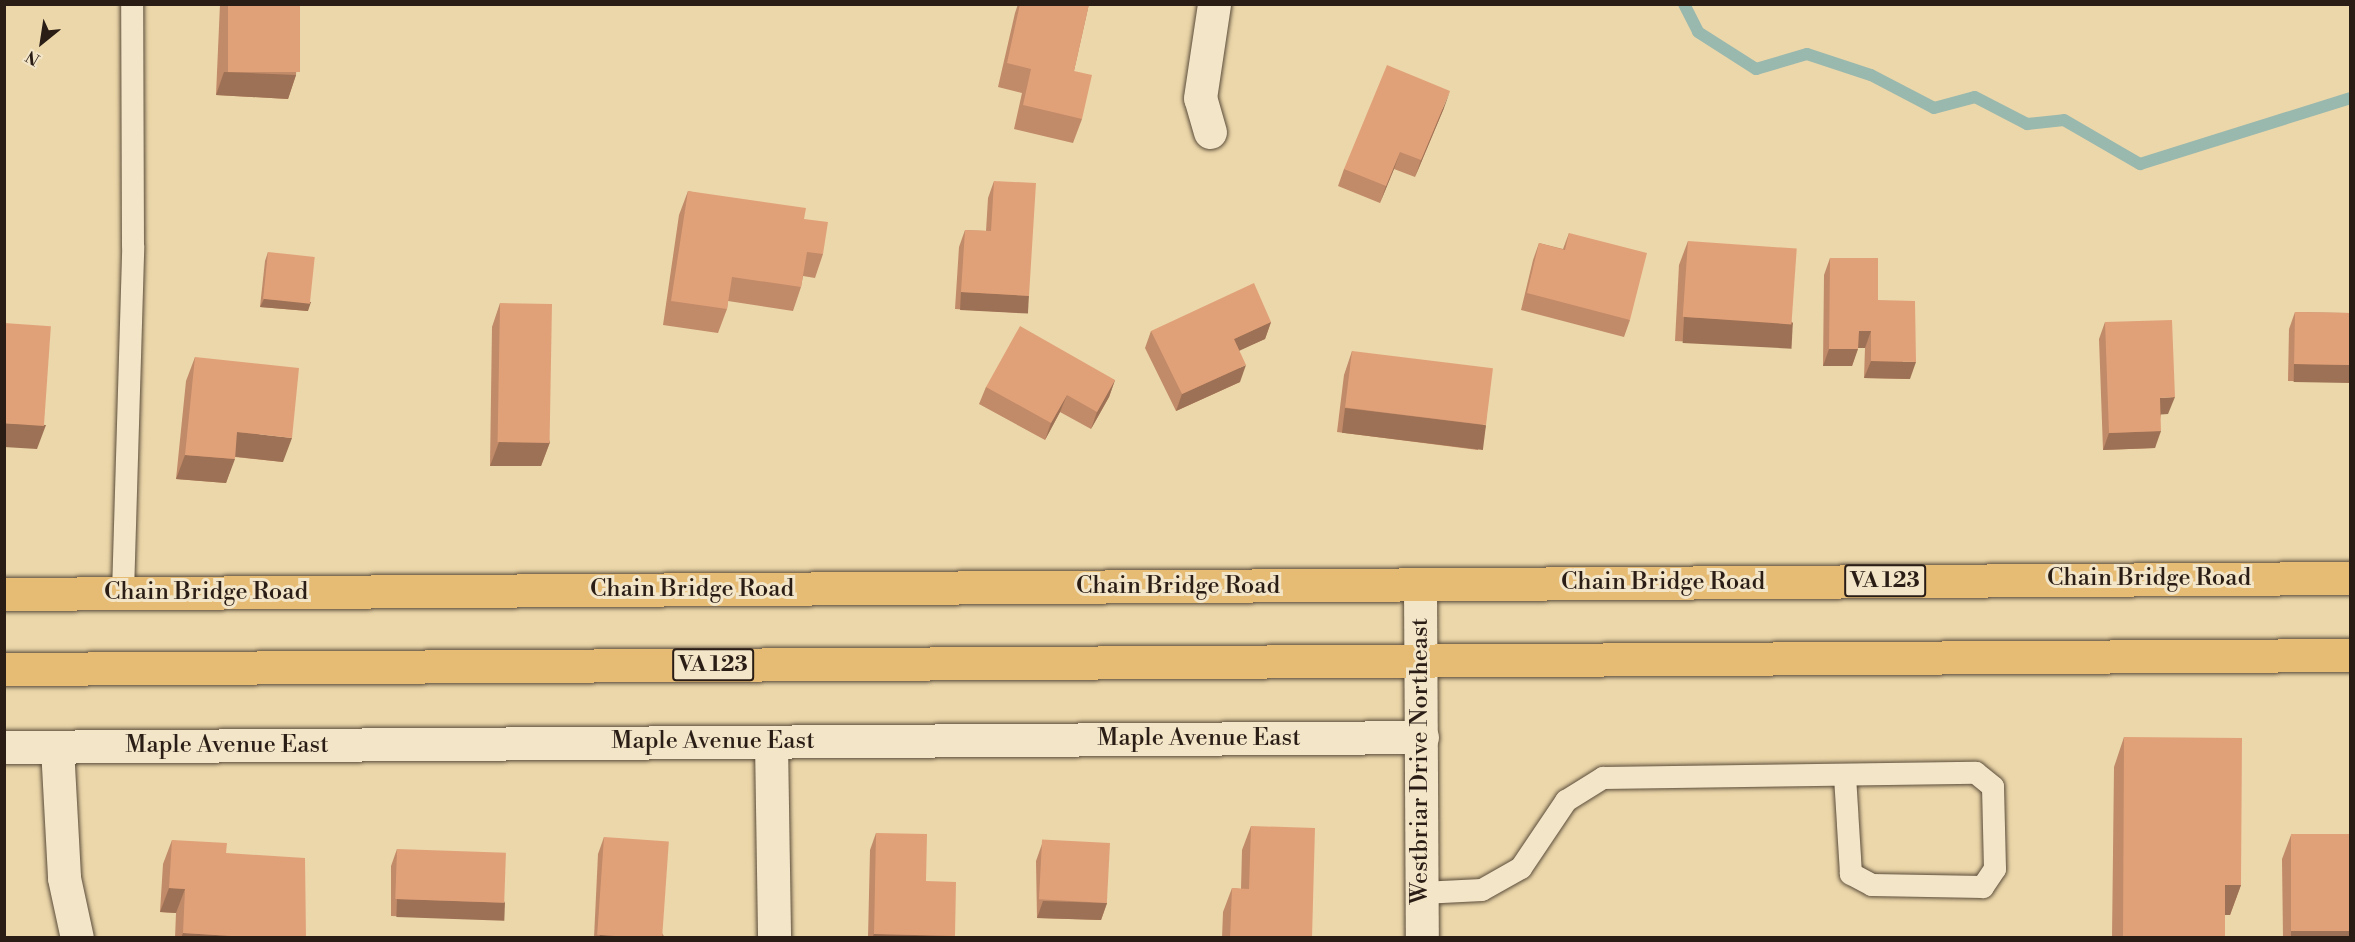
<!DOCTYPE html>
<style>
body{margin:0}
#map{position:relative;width:2355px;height:942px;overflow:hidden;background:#ecd7aa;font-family:"Libre Bodoni",serif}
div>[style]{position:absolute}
.stream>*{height:12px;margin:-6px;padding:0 6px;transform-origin:6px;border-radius:6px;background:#99b8ae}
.roads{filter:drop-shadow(0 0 2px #5a4c3a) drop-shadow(0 0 2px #5a4c3a)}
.service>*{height:22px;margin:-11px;padding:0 11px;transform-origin:11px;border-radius:11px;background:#f3e5c8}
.minor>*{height:33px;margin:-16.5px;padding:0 16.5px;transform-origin:16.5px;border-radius:16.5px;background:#f3e5c8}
.primary>*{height:33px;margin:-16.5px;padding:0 16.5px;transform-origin:16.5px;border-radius:16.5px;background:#e6bc75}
.wall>*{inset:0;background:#c18a68}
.shaded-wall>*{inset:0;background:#9d7155;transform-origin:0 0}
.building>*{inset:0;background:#e0a179;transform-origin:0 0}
span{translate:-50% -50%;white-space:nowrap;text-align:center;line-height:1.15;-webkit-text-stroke:6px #f3e5c8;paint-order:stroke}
.shield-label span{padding:2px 4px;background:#f3e5c8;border:2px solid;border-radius:4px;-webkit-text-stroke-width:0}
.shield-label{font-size:22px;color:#2a1d15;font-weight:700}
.street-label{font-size:24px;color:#2a1d15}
.frame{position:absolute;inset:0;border:6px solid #2a1d15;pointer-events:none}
.north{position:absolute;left:12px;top:12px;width:60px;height:60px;-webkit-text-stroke:4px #f3e5c8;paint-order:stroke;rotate:210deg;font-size:16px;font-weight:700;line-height:24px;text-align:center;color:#2a1d15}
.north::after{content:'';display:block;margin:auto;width:21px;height:27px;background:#2a1d15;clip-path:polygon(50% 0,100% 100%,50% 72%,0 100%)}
</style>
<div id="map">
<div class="stream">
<i style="left:1684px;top:4px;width:31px;rotate:63deg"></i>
<i style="left:1698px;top:32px;width:69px;rotate:32.5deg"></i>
<i style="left:1756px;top:69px;width:53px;rotate:-16.4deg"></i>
<i style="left:1807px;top:54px;width:67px;rotate:18.2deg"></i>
<i style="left:1871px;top:75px;width:71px;rotate:27.6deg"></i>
<i style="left:1934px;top:108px;width:42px;rotate:-15deg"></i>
<i style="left:1975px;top:97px;width:59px;rotate:27.4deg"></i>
<i style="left:2027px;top:124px;width:37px;rotate:-6deg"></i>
<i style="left:2064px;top:120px;width:88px;rotate:30.1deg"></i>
<i style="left:2140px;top:164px;width:220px;rotate:-17.4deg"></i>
</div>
<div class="roads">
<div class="service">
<i style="left:123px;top:593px;width:347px;rotate:-88.3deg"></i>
<i style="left:133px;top:246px;width:242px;rotate:-90.2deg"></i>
<i style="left:1422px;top:893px;width:60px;rotate:-2.9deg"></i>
<i style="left:1482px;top:890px;width:45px;rotate:-29.4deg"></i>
<i style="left:1521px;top:868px;width:81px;rotate:-56.1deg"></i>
<i style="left:1566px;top:801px;width:44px;rotate:-31.9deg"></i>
<i style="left:1603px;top:778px;width:373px;rotate:-0.8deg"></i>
<i style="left:1976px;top:773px;width:22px;rotate:39deg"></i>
<i style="left:1993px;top:787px;width:82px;rotate:88.6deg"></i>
<i style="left:1995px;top:869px;width:22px;rotate:124deg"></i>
<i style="left:1983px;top:887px;width:111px;rotate:-179deg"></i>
<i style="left:1872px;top:885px;width:24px;rotate:-152deg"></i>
<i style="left:1851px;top:874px;width:99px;rotate:-93.5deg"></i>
</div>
<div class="minor">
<i style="left:1210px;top:132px;width:35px;rotate:-106deg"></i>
<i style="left:1200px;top:98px;width:95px;rotate:-81.5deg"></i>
<i style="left:1420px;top:585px;width:353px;rotate:89.7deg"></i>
<i style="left:771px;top:742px;width:196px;rotate:89.1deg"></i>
<i style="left:4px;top:747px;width:1418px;rotate:-0.4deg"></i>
<i style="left:57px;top:747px;width:131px;rotate:86.9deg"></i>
<i style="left:64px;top:878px;width:61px;rotate:77.8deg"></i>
</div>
<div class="primary">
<i style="left:4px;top:594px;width:2346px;rotate:-0.39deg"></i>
<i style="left:4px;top:669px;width:2346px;rotate:-0.34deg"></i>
</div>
</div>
<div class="wall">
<i style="clip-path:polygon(220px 4px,300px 4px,296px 75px,288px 99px,216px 95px)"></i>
<i style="clip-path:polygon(1018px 4px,1089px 4px,1074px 71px,1082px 119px,1073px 143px,1014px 129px,1022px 93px,998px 87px,1015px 13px)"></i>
<i style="clip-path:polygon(1444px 108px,1415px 177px,1394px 169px,1380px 203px,1338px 186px,1344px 169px)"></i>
<i style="clip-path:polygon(994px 181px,1029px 296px,1023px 313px,955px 309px,959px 247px,965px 230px,986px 231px,988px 198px)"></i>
<i style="clip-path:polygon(688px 191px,804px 219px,823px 254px,815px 278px,803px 276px,801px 287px,793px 311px,728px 301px,727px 309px,718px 333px,663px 325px,679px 215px)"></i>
<i style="clip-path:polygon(1569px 233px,1630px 320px,1624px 337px,1521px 310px,1533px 260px,1539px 243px,1563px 249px)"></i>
<i style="clip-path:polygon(1688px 241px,1793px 323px,1784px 347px,1675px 341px,1679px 265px)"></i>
<i style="clip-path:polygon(268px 252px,308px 311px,260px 307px,265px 261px)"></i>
<i style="clip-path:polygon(1830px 258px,1878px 300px,1910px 379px,1864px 378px,1865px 348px,1858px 348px,1852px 366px,1823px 366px,1824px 275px)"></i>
<i style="clip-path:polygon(500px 303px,550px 442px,541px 466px,490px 466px,492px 327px)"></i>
<i style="clip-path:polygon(2295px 312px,2350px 313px,2350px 382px,2288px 381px,2289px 329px)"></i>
<i style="clip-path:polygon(1271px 322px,1265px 339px,1239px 350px,1240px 382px,1176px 411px,1145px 348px,1151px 331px)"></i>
<i style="clip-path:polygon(2105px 322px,2168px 414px,2161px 414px,2155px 448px,2103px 450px,2099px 339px)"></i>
<i style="clip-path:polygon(1352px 351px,1486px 426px,1478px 450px,1337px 432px,1344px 375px)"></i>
<i style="clip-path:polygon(195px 357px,283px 462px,235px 457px,226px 483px,176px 479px,186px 381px)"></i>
<i style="clip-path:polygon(1115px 380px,1109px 397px,1091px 429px,1060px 412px,1045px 440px,979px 404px,986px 387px)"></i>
<i style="clip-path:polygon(2124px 737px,2241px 885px,2230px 915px,2225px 915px,2225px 938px,2112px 938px,2114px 767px)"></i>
<i style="clip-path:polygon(1251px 826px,1312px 938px,1222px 938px,1223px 912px,1232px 888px,1241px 889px,1242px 850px)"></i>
<i style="clip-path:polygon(876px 833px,926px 881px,954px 938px,868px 938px,870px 850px)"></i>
<i style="clip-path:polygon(2291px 835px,2350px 938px,2283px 938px,2282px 859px)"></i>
<i style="clip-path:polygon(604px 837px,665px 938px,594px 938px,598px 854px)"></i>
<i style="clip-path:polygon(172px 840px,226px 853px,306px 938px,175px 938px,176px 913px,160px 912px,163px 864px)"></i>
<i style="clip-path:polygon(1042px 844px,1107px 903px,1101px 920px,1037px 918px,1036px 861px)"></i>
<i style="clip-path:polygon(397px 849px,505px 902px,499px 919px,391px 916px,391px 866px)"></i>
</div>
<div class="shaded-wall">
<i style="clip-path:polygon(224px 72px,296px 75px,288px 99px,216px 95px)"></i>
<i style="clip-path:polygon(1450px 91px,1444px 108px,1415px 177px,1421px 160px)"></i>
<i style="clip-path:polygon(1400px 152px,1394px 169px,1380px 203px,1386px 186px)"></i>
<i style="left:961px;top:292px;width:68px;height:18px;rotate:3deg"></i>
<i style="clip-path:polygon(264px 299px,311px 302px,308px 311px,260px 307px)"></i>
<i style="left:1684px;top:317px;width:109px;height:26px;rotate:3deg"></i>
<i style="clip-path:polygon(1271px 322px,1265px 339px,1228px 356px,1234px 339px)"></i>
<i style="clip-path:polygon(1859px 331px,1871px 331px,1865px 348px,1853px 348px)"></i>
<i style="clip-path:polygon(1829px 349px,1858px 349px,1852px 366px,1823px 366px)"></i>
<i style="clip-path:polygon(1871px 361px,1916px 362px,1910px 379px,1864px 378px)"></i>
<i style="left:2294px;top:364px;width:56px;height:18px;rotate:1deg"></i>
<i style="clip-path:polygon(1246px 365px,1240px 382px,1176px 411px,1182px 394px)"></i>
<i style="clip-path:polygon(1115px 380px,1109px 397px,1091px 429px,1097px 412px)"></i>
<i style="clip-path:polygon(1067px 395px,1060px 412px,1045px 440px,1051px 423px)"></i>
<i style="clip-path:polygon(2175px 397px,2168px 414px,2154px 415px,2160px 398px)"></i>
<i style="left:1345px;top:408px;width:142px;height:25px;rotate:7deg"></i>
<i style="clip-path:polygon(4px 423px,46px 425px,37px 449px,4px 447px)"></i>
<i style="clip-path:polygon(2161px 431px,2155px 448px,2103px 450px,2109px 433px)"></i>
<i style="clip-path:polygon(237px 432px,292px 438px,283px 462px,229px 456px)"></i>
<i style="clip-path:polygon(499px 442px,550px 442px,541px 466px,490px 466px)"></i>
<i style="clip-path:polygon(185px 455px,235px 459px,226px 483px,176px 479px)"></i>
<i style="clip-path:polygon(2225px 885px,2241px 885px,2230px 915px,2214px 915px)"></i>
<i style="clip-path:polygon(169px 888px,185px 889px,176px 913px,160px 912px)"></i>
<i style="left:397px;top:899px;width:108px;height:18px;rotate:2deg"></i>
<i style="clip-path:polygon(1043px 901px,1107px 903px,1101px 920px,1037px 918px)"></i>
<i style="left:2291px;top:931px;width:59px;height:7px"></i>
<i style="clip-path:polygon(183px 933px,263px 938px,181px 938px)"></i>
<i style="clip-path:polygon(874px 934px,955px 936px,954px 938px,872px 938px)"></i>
<i style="clip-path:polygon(600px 935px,655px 938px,599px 938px)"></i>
</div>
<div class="building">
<i style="left:228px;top:4px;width:72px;height:68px"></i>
<i style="clip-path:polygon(1020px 4px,1089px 4px,1074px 71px,1092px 75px,1082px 119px,1023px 105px,1031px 69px,1007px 63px)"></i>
<i style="clip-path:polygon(1387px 65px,1450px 91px,1421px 160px,1400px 152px,1386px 186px,1344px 169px)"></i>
<i style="clip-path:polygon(994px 181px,1036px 183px,1029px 296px,961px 292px,965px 230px,991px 231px)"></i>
<i style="clip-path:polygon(688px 191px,806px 208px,804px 219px,828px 222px,823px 254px,807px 252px,801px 287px,732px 277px,727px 309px,671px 301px)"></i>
<i style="clip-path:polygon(1569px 233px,1647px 253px,1630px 320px,1527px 293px,1539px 243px,1565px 250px)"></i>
<i style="left:1688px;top:241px;width:109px;height:76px;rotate:4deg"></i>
<i style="left:268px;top:252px;width:47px;height:47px;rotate:6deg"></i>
<i style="clip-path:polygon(1830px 258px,1878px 258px,1878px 300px,1915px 301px,1916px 362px,1871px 361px,1871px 331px,1859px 331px,1858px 349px,1829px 349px)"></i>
<i style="clip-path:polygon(1254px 283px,1271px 322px,1234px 339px,1246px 365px,1182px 394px,1151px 331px)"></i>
<i style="left:500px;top:303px;width:52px;height:139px;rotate:1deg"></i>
<i style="left:2295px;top:312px;width:55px;height:52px;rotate:1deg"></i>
<i style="clip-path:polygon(2172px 320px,2175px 397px,2160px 398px,2161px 431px,2109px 433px,2105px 322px)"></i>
<i style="left:4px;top:323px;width:47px;height:100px;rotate:4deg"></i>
<i style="clip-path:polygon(1020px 326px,1115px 380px,1097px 412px,1067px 395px,1051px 423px,986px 387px)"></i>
<i style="left:1352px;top:351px;width:142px;height:57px;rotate:7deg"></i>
<i style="clip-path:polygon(195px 357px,299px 368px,292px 438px,237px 432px,235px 459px,185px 455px)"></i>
<i style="clip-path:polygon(2124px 737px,2242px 738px,2241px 885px,2225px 885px,2225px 938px,2123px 938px)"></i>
<i style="clip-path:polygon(1251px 826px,1315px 828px,1312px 938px,1230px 938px,1232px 888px,1249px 889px)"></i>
<i style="clip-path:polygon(876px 833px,927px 834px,926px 881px,956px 882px,955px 936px,874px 934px)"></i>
<i style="left:2350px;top:834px;width:97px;height:59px;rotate:90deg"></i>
<i style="left:604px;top:837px;width:65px;height:98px;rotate:4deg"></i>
<i style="clip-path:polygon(172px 840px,227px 843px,226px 853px,305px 858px,306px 938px,263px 938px,183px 933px,185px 889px,169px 888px)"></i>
<i style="left:1110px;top:843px;width:60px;height:68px;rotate:93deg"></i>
<i style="left:397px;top:849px;width:109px;height:50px;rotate:2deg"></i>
</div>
<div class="shield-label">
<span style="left:1885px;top:581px">VA 123</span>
<span style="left:713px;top:665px">VA 123</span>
</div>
<div class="street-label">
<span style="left:2149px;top:579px">Chain Bridge Road</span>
<span style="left:1663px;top:583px">Chain Bridge Road</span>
<span style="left:1178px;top:587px">Chain Bridge Road</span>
<span style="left:692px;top:590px">Chain Bridge Road</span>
<span style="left:206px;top:593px">Chain Bridge Road</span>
<span style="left:1199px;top:739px">Maple Avenue East</span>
<span style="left:713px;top:742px">Maple Avenue East</span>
<span style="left:227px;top:746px">Maple Avenue East</span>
<span style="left:1421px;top:761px;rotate:-90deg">Westbriar Drive Northeast</span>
</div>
<div class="frame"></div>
<div class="north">N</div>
</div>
